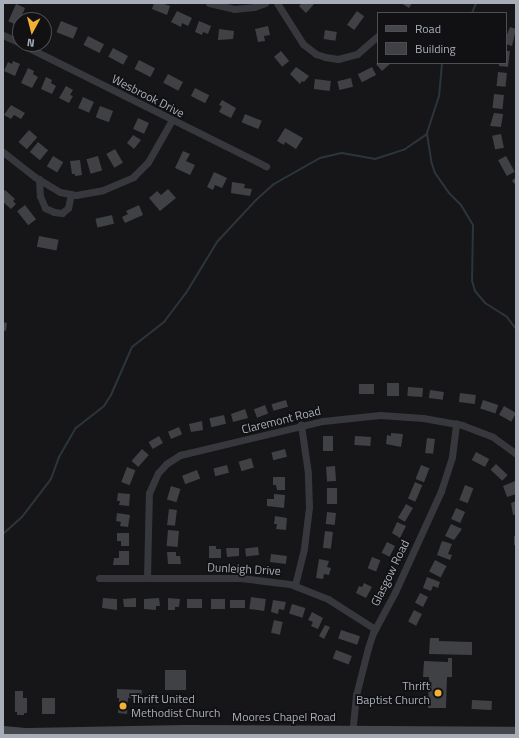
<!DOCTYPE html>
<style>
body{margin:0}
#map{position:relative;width:519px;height:738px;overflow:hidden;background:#161618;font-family:"Titillium Web",sans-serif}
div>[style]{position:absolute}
.stream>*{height:2px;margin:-1px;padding:0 1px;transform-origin:1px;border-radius:1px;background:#2c353c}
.building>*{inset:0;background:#404145;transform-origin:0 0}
.street>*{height:7px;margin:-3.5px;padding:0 3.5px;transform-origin:3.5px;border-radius:3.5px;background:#37383d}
.secondary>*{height:10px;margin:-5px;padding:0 5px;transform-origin:5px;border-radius:5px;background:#45474d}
.dots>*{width:11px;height:11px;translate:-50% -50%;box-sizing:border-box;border:2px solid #111113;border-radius:50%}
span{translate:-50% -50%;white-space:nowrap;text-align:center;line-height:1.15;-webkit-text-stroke:3.5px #111113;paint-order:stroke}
.street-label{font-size:12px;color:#a8adb8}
.poi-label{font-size:12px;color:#a8adb8}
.right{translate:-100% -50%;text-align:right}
.left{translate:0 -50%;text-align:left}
.frame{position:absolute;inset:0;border:4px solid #a8adb8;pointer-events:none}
.legend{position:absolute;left:377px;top:12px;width:130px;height:52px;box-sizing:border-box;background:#111113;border:1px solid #4d4f55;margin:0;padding:5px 7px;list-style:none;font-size:12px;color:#a8adb8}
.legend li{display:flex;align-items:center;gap:8px;height:20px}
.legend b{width:20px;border:1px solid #4d4f55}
.north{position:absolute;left:12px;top:12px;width:40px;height:40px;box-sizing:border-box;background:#111113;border:1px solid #4d4f55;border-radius:50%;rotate:187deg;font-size:11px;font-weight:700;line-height:16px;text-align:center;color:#a8adb8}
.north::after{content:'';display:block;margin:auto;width:14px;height:18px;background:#f2b134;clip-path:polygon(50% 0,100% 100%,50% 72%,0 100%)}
</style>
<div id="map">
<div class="stream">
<i style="left:472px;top:13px;width:11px;rotate:-68deg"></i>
<i style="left:442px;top:63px;width:33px;rotate:95deg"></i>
<i style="left:439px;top:96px;width:40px;rotate:108deg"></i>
<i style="left:427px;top:134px;width:30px;rotate:81deg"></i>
<i style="left:432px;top:164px;width:9px;rotate:72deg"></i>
<i style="left:435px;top:173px;width:24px;rotate:55deg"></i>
<i style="left:449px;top:193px;width:17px;rotate:45deg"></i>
<i style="left:461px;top:205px;width:23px;rotate:59deg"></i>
<i style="left:473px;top:225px;width:56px;rotate:91deg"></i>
<i style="left:472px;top:281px;width:10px;rotate:73deg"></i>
<i style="left:475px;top:291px;width:16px;rotate:50deg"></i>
<i style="left:485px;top:303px;width:26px;rotate:32deg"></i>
<i style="left:507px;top:317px;width:15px;rotate:53deg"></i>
<i style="left:3px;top:534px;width:25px;rotate:-42deg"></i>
<i style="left:22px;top:517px;width:48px;rotate:-52.7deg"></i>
<i style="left:51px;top:479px;width:23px;rotate:-70deg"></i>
<i style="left:59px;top:457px;width:34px;rotate:-60deg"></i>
<i style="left:76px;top:428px;width:36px;rotate:-38deg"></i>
<i style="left:104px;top:406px;width:13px;rotate:-58deg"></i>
<i style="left:111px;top:395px;width:52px;rotate:-66.4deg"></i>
<i style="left:132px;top:347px;width:41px;rotate:-38deg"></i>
<i style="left:164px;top:322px;width:36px;rotate:-53deg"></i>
<i style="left:186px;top:293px;width:60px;rotate:-58.7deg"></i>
<i style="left:217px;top:242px;width:57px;rotate:-47.1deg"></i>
<i style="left:256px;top:200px;width:24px;rotate:-42deg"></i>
<i style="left:274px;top:184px;width:53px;rotate:-29.5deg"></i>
<i style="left:320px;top:158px;width:23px;rotate:-13deg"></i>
<i style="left:342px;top:153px;width:34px;rotate:10deg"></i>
<i style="left:375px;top:159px;width:32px;rotate:-18deg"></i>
<i style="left:405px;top:149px;width:27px;rotate:-34deg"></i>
</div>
<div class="building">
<i style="clip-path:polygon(154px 3px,162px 3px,170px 6px,167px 15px,152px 9px)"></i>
<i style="clip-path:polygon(302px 3px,315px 3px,306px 13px,299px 6px)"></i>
<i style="clip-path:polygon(401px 3px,412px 3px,409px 8px)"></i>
<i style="left:16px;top:4px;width:10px;height:19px;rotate:24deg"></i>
<i style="clip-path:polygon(177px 11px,192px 18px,188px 26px,182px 23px,181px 27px,171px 22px)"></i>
<i style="left:357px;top:11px;width:9px;height:17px;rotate:36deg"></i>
<i style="left:61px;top:21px;width:18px;height:12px;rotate:22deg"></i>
<i style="clip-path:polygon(199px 21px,211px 26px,208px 34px,203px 32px,202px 35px,195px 32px)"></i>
<i style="clip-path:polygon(268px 26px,270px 35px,264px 36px,265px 41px,258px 42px,255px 29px)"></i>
<i style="clip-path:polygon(510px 27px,516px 29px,512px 46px,506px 44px,506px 37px)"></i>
<i style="clip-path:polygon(219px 29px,234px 31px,233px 39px,218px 40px)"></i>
<i style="left:325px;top:30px;width:12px;height:9px;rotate:9deg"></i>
<i style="left:88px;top:36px;width:18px;height:10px;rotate:27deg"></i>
<i style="left:113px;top:48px;width:17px;height:10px;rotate:28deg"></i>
<i style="left:281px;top:51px;width:13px;height:9px;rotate:51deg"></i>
<i style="clip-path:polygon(506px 51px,510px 51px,508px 67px,499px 66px,499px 63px,506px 63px)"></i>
<i style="left:139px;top:60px;width:18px;height:10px;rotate:27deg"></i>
<i style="clip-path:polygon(13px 61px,20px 64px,15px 76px,4px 71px,8px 62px,12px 64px)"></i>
<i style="clip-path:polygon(378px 62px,378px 63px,391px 63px,382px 71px,376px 64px)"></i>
<i style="clip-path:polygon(296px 67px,309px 76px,304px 82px,302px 81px,300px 84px,290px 74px)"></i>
<i style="left:372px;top:67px;width:9px;height:16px;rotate:63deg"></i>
<i style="clip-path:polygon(28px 68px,34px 71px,33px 74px,38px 77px,32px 88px,21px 83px)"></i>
<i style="left:498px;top:72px;width:9px;height:14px;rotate:6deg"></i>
<i style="left:168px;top:74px;width:17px;height:10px;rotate:28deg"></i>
<i style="clip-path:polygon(46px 77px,52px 80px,51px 83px,56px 86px,52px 94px,41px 89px)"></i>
<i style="left:351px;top:78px;width:9px;height:14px;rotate:77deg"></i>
<i style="left:315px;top:79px;width:16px;height:10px;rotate:7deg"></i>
<i style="clip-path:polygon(66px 86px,73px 90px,70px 95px,73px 96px,69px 103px,59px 98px)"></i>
<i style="left:195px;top:88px;width:16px;height:9px;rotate:27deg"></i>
<i style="left:494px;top:94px;width:10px;height:14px;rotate:6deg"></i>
<i style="left:83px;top:97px;width:12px;height:12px;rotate:24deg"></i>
<i style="clip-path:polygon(222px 100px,236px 108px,231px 118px,219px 112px,222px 106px,219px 105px)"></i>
<i style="clip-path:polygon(11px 105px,25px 113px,21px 119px,14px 115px,11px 119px,4px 115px)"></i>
<i style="left:100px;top:106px;width:14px;height:12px;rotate:21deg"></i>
<i style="clip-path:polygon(494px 113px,503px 114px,501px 127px,490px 126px)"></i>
<i style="left:245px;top:114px;width:18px;height:9px;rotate:22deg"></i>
<i style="left:138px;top:118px;width:12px;height:12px;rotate:24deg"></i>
<i style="clip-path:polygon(285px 128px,303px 138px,296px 149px,285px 142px,284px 145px,277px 141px)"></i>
<i style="left:29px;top:130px;width:11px;height:16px;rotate:41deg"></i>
<i style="left:501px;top:134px;width:14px;height:9px;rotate:78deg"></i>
<i style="clip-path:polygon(133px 135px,141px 140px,134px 149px,127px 143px)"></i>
<i style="left:38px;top:142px;width:13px;height:13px;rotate:39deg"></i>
<i style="left:115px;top:149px;width:16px;height:10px;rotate:60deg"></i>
<i style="clip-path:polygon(183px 151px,190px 154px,186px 161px,195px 165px,190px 175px,175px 168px)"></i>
<i style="left:53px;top:156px;width:12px;height:12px;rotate:31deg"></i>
<i style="left:98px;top:156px;width:15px;height:12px;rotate:74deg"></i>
<i style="left:506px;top:156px;width:18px;height:9px;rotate:61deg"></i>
<i style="clip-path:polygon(80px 160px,82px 175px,75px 176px,75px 174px,72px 174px,70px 161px)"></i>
<i style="clip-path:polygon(214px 172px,227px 178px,222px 188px,215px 185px,213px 190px,207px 187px)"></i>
<i style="clip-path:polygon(516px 177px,516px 185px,512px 181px)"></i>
<i style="clip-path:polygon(232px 182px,245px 184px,244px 188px,252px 189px,250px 196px,231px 193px)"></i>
<i style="clip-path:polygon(168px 189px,176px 198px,160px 211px,149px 198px,157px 191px,161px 195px)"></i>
<i style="clip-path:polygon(5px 190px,15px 199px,13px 201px,16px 204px,11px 209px,3px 202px,3px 192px)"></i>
<i style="left:25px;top:205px;width:18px;height:10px;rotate:52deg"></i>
<i style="clip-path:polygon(139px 205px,143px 215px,125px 223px,122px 217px,128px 214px,126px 211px)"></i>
<i style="left:112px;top:215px;width:9px;height:17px;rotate:77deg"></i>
<i style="left:39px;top:236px;width:20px;height:11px;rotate:11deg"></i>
<i style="clip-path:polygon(3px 322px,7px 323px,6px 331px,3px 330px)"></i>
<i style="left:387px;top:383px;width:12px;height:13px"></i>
<i style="left:374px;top:384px;width:10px;height:15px;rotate:90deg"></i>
<i style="left:408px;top:387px;width:15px;height:9px;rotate:4deg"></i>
<i style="left:430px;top:390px;width:14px;height:8px;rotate:8deg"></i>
<i style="left:460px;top:393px;width:16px;height:9px;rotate:7deg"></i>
<i style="left:286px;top:400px;width:7px;height:15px;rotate:74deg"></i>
<i style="left:483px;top:400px;width:16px;height:9px;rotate:18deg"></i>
<i style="left:265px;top:405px;width:9px;height:12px;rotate:69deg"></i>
<i style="left:504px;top:406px;width:14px;height:10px;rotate:30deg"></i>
<i style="clip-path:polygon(245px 409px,248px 418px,233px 422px,231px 414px)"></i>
<i style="left:224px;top:415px;width:9px;height:15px;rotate:77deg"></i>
<i style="clip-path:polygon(202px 421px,203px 430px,191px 432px,189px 424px)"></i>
<i style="left:179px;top:427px;width:8px;height:12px;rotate:67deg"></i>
<i style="clip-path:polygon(391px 433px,403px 434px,401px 447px,386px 444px,387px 435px,391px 436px)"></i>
<i style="left:159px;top:436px;width:8px;height:12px;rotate:60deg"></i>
<i style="left:323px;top:436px;width:10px;height:15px"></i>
<i style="left:355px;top:436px;width:16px;height:9px;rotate:4deg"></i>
<i style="left:427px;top:438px;width:8px;height:15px;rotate:7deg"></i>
<i style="left:142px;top:449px;width:9px;height:16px;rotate:41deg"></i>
<i style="left:285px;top:449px;width:8px;height:14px;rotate:76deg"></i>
<i style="left:476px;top:452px;width:15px;height:9px;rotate:28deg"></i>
<i style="left:251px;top:458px;width:10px;height:13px;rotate:73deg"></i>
<i style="left:496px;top:464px;width:16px;height:8px;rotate:43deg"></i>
<i style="left:227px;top:465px;width:8px;height:14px;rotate:76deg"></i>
<i style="left:421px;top:465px;width:9px;height:15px;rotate:21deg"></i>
<i style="left:335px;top:466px;width:15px;height:9px;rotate:86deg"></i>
<i style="left:127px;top:467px;width:9px;height:16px;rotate:21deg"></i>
<i style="left:197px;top:470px;width:9px;height:16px;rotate:69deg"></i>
<i style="clip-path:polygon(273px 477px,285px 477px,285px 490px,277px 490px,276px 485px,273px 485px)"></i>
<i style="clip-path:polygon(515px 481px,516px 494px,507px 497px,503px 486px)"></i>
<i style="left:415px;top:482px;width:8px;height:18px;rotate:23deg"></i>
<i style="left:465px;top:485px;width:9px;height:16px;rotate:21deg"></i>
<i style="left:171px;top:486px;width:10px;height:14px;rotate:17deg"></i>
<i style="left:327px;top:488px;width:10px;height:16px"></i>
<i style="clip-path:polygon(118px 493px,130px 494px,129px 506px,119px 505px,120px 501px,117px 501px)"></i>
<i style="clip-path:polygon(274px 494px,285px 495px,284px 508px,267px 506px,267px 499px,274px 499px)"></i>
<i style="clip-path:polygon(516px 501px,516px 514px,513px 515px,511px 503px)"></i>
<i style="left:406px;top:504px;width:8px;height:16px;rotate:30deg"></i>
<i style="left:456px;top:508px;width:10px;height:12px;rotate:24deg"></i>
<i style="left:169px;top:509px;width:8px;height:16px;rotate:7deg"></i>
<i style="left:327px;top:512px;width:9px;height:12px;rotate:6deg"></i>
<i style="clip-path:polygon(117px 513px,130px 515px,128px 527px,120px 526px,121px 522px,116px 521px)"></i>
<i style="clip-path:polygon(275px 516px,287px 518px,286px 530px,276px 529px,277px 524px,274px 524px)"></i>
<i style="clip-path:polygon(397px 522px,406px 526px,400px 538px,392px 533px)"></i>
<i style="clip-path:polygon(451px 524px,462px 529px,454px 540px,445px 536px)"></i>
<i style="left:168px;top:530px;width:11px;height:16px;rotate:5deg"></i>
<i style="left:325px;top:531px;width:8px;height:17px;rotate:7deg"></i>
<i style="clip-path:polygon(117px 533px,129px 533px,129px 546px,121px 546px,121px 541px,117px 541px)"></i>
<i style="left:514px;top:536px;width:2px;height:9px"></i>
<i style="clip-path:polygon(442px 541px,452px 544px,448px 554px,452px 555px,450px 560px,437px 555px)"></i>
<i style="left:387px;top:542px;width:9px;height:12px;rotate:27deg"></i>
<i style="clip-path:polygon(209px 546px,216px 546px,216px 549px,221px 549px,221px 558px,209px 558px)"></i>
<i style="left:258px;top:547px;width:8px;height:13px;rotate:83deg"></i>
<i style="clip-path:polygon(226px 548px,239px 548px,239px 556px,227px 557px)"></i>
<i style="clip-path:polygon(119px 551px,129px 551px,129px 565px,113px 565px,114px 558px,119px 558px)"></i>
<i style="clip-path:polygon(167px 552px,176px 552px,176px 556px,180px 556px,181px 564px,168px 564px)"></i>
<i style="left:271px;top:554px;width:16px;height:8px;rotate:7deg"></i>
<i style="left:372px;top:557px;width:9px;height:12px;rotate:21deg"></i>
<i style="clip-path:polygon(319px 559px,329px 561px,327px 567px,331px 568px,329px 575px,324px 574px,323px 579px,316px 578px)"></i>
<i style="left:435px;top:560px;width:13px;height:13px;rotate:27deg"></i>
<i style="clip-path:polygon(427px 577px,440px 582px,438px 588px,433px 586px,431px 591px,423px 588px)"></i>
<i style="clip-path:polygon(364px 583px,372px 587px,366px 598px,356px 593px,359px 586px,362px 587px)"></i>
<i style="left:420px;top:593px;width:9px;height:11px;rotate:27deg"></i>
<i style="left:251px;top:597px;width:15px;height:12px;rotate:8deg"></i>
<i style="clip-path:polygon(103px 598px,117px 599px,117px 610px,102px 608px)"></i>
<i style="clip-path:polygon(136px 598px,136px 607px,124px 607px,123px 599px)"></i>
<i style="clip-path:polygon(159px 598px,160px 606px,156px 606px,156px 610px,144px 609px,144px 599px)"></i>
<i style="clip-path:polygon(168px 598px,180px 599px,179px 607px,175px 607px,175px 610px,168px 610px)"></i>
<i style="left:187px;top:599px;width:15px;height:9px"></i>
<i style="left:211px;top:599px;width:14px;height:10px"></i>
<i style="left:230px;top:600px;width:15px;height:8px"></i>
<i style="clip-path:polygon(273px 600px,286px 602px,284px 610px,279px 609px,278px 614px,271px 612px)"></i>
<i style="left:292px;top:604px;width:14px;height:10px;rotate:17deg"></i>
<i style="left:414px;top:610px;width:9px;height:13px;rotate:27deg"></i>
<i style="clip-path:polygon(312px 612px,323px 618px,318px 629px,311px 626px,313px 622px,308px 620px)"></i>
<i style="left:274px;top:620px;width:9px;height:13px;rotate:13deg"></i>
<i style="clip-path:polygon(325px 625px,330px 627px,324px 639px,319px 636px)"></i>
<i style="left:341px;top:630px;width:20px;height:9px;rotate:18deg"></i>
<i style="clip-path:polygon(430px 638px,439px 638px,439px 641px,472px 642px,472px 655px,429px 654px)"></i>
<i style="left:336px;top:650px;width:17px;height:9px;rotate:21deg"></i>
<i style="clip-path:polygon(448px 658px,452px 658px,452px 677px,447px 677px,446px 708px,428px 708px,429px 677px,423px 677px,424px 661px,448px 662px)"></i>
<i style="left:165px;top:670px;width:21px;height:20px"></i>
<i style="clip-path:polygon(117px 689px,142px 690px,141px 698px,128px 698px,127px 714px,118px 713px,119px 698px,117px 698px)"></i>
<i style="clip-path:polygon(15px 691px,23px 691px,23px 698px,27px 698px,27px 713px,24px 713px,24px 715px,17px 715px,17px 712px,15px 712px)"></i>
<i style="left:42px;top:698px;width:13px;height:16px"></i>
<i style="left:472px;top:700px;width:20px;height:9px;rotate:3deg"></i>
</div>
<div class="street">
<i style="left:209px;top:3px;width:26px;rotate:13deg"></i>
<i style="left:234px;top:9px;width:20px;rotate:-6deg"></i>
<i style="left:254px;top:7px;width:12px;rotate:-20deg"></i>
<i style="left:277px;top:3px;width:49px;rotate:57.6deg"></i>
<i style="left:303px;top:44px;width:16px;rotate:38deg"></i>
<i style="left:316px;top:54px;width:9px;rotate:18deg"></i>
<i style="left:325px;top:57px;width:13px;rotate:9deg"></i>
<i style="left:338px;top:59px;width:20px;rotate:-15deg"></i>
<i style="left:357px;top:54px;width:28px;rotate:-41deg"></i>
<i style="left:3px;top:35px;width:19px;rotate:25deg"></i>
<i style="left:21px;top:44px;width:274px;rotate:26.5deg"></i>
<i style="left:3px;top:152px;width:41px;rotate:38deg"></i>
<i style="left:35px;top:177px;width:29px;rotate:31deg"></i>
<i style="left:60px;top:192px;width:16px;rotate:11deg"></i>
<i style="left:76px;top:195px;width:27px;rotate:-10deg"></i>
<i style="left:103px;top:190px;width:33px;rotate:-23deg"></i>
<i style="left:133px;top:177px;width:21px;rotate:-45deg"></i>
<i style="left:148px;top:162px;width:48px;rotate:-60.3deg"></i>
<i style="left:39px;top:179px;width:17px;rotate:87deg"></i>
<i style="left:40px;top:196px;width:13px;rotate:67deg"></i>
<i style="left:45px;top:208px;width:10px;rotate:24deg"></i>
<i style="left:54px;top:212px;width:8px;rotate:7deg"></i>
<i style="left:62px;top:213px;width:8px;rotate:-40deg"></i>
<i style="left:68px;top:208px;width:14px;rotate:-78deg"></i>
<i style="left:99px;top:578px;width:141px"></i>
<i style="left:240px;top:578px;width:50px;rotate:6.8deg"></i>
<i style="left:290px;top:584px;width:41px;rotate:21.5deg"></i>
<i style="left:328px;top:599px;width:56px;rotate:32.6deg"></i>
<i style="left:147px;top:578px;width:85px;rotate:-88.7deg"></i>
<i style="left:149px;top:493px;width:22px;rotate:-66deg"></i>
<i style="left:158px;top:473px;width:12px;rotate:-48deg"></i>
<i style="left:166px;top:464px;width:17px;rotate:-33deg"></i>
<i style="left:180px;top:455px;width:147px;rotate:-13.4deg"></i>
<i style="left:323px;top:421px;width:57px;rotate:-6deg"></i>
<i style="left:380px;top:415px;width:43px;rotate:4deg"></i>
<i style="left:423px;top:418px;width:40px;rotate:10deg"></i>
<i style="left:462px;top:425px;width:33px;rotate:21deg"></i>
<i style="left:493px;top:437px;width:29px;rotate:36deg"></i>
<i style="left:295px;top:585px;width:38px;rotate:-76deg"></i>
<i style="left:304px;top:548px;width:41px;rotate:-83deg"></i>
<i style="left:309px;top:507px;width:34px;rotate:-92deg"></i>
<i style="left:308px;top:473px;width:49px;rotate:-98.3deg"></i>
<i style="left:352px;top:735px;width:40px;rotate:-84.3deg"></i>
<i style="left:356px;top:695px;width:49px;rotate:-75.7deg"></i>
<i style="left:368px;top:648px;width:16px;rotate:-72deg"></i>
<i style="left:373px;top:633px;width:47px;rotate:-61.8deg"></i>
<i style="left:395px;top:592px;width:111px;rotate:-65.5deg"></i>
<i style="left:441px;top:491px;width:36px;rotate:-72deg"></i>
<i style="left:452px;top:457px;width:34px;rotate:-83deg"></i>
</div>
<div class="secondary">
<i style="left:3px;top:731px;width:25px;rotate:5deg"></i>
<i style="left:28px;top:733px;width:157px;rotate:-1.1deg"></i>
<i style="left:185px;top:730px;width:331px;rotate:0.3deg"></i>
</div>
<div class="dots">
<i style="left:438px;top:693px;background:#f2b134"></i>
<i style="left:123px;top:706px;background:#f2b134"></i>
</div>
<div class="street-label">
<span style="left:148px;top:96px;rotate:27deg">Wesbrook Drive</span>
<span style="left:281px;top:420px;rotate:-14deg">Claremont Road</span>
<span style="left:244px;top:569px;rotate:3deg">Dunleigh Drive</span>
<span style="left:390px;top:573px;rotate:-64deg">Glasgow Road</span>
<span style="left:284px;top:717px">Moores Chapel Road</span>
</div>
<div class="poi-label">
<span class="right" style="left:430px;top:693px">Thrift<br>Baptist Church</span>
<span class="left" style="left:131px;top:706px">Thrift United<br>Methodist Church</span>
</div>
<div class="frame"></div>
<ul class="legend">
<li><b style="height:5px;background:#45474d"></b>Road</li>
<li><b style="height:11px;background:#404145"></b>Building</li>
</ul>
<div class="north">N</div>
</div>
